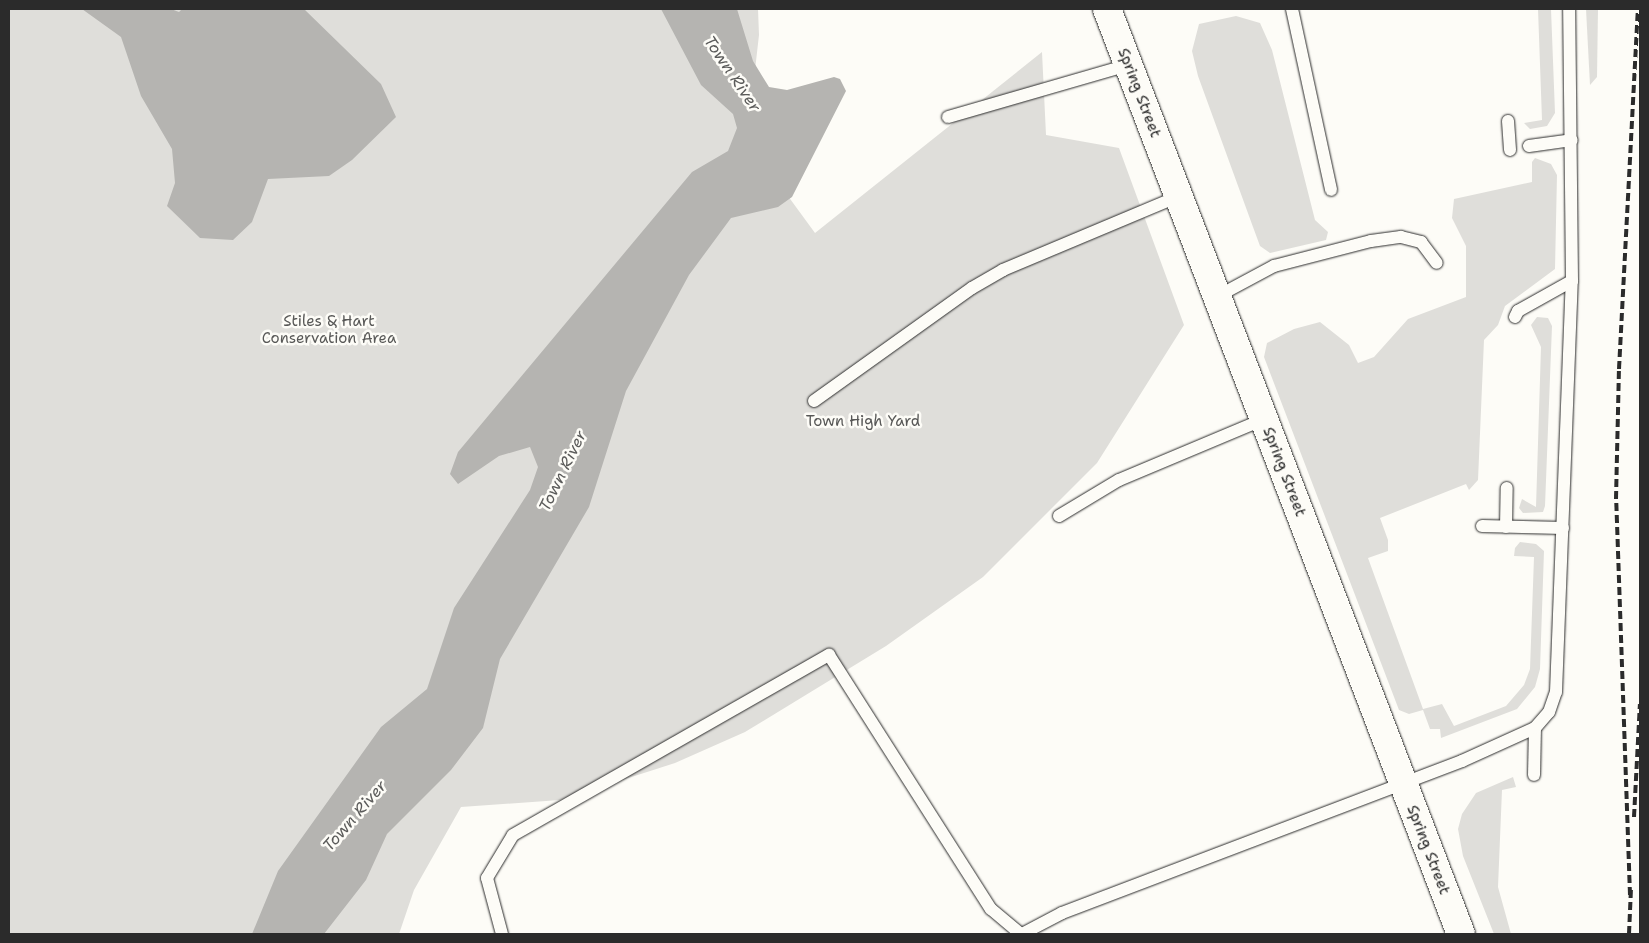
<!DOCTYPE html>
<style>
body{margin:0}
#map{position:relative;width:1649px;height:943px;overflow:hidden;background:#fdfcf7;font-family:"Shantell Sans",sans-serif}
div>[style]{position:absolute}
.green>*{inset:0;background:#dfdeda}
.water>*{inset:0;background:#b5b4b1}
.roads{filter:drop-shadow(0 0 1px #2b2b2b) drop-shadow(0 0 1px #2b2b2b)}
.lane>*{height:12px;margin:-6px;padding:0 6px;transform-origin:6px;border-radius:6px;background:#fdfcf7}
.secondary>*{height:28px;margin:-14px;padding:0 14px;transform-origin:14px;border-radius:14px;background:#fdfcf7}
.rail>*{height:4px;margin-top:-2px;transform-origin:0;background:repeating-linear-gradient(90deg,#2b2b2b 0 8px,transparent 0 12px)}
span{translate:-50% -50%;white-space:nowrap;text-align:center;line-height:1.15;-webkit-text-stroke:5px #fdfcf7;paint-order:stroke}
.street-label{font-size:15px;color:#2b2b2b}
.park-label{font-size:15px;color:#585857}
.water-label{font-size:16px;color:#5b5b5a;font-style:italic}
.frame{position:absolute;inset:0;border:10px solid #2b2b2b;pointer-events:none}
</style>
<div id="map">
<div class="green">
<i style="clip-path:polygon(9px 9px,758px 9px,759px 35px,747px 140px,815px 233px,1042px 52px,1046px 135px,1119px 148px,1184px 325px,1097px 463px,983px 577px,886px 646px,745px 732px,675px 763px,560px 800px,461px 807px,414px 890px,399px 934px,9px 934px)"></i>
<i style="clip-path:polygon(1538px 9px,1551px 9px,1555px 113px,1547px 126px,1530px 129px,1524px 123px,1542px 120px)"></i>
<i style="clip-path:polygon(1586px 9px,1598px 9px,1597px 77px,1590px 85px)"></i>
<i style="clip-path:polygon(1236px 16px,1260px 23px,1272px 50px,1315px 220px,1328px 232px,1326px 240px,1270px 253px,1260px 246px,1253px 227px,1198px 76px,1192px 51px,1199px 24px)"></i>
<i style="clip-path:polygon(1535px 158px,1551px 164px,1557px 175px,1555px 269px,1505px 306px,1498px 325px,1484px 340px,1478px 480px,1469px 490px,1466px 484px,1380px 518px,1388px 540px,1388px 551px,1368px 558px,1423px 709px,1442px 704px,1454px 726px,1506px 706px,1524px 685px,1530px 669px,1534px 557px,1514px 556px,1515px 548px,1520px 542px,1536px 544px,1544px 551px,1540px 669px,1535px 687px,1517px 709px,1441px 738px,1440px 729px,1430px 729px,1423px 710px,1409px 714px,1399px 710px,1264px 357px,1267px 343px,1294px 329px,1320px 322px,1349px 345px,1358px 363px,1374px 357px,1408px 319px,1466px 297px,1466px 246px,1452px 218px,1454px 199px,1532px 182px,1532px 162px)"></i>
<i style="clip-path:polygon(1537px 317px,1548px 318px,1552px 326px,1545px 506px,1543px 512px,1523px 513px,1519px 508px,1522px 499px,1536px 507px,1541px 347px,1531px 325px)"></i>
<i style="clip-path:polygon(1513px 777px,1516px 787px,1502px 790px,1498px 887px,1511px 934px,1494px 934px,1463px 856px,1458px 829px,1462px 814px,1476px 793px)"></i>
</div>
<div class="water">
<i style="clip-path:polygon(82px 9px,171px 9px,179px 12px,182px 9px,304px 9px,381px 84px,396px 117px,352px 160px,329px 176px,268px 179px,252px 222px,233px 240px,200px 238px,167px 206px,175px 183px,172px 149px,141px 96px,121px 37px)"></i>
<i style="clip-path:polygon(661px 9px,737px 9px,753px 61px,769px 87px,787px 90px,834px 77px,840px 79px,846px 91px,792px 197px,778px 207px,731px 218px,689px 275px,626px 391px,589px 507px,500px 659px,483px 728px,451px 770px,387px 834px,366px 880px,324px 934px,252px 934px,278px 871px,381px 727px,427px 689px,454px 608px,530px 490px,538px 467px,530px 447px,499px 456px,458px 484px,450px 474px,458px 452px,692px 172px,728px 151px,737px 128px,733px 114px,701px 85px)"></i>
</div>
<div class="roads">
<div class="lane">
<i style="left:1292px;top:9px;width:185px;rotate:77.8deg"></i>
<i style="left:948px;top:117px;width:187px;rotate:-16.1deg"></i>
<i style="left:1508px;top:121px;width:29px;rotate:86deg"></i>
<i style="left:1529px;top:146px;width:43px;rotate:-7.9deg"></i>
<i style="left:1218px;top:296px;width:64px;rotate:-28.2deg"></i>
<i style="left:1274px;top:266px;width:100px;rotate:-14.5deg"></i>
<i style="left:1371px;top:241px;width:30px;rotate:-8deg"></i>
<i style="left:1401px;top:237px;width:21px;rotate:14deg"></i>
<i style="left:1421px;top:242px;width:26px;rotate:53deg"></i>
<i style="left:1515px;top:317px;width:7px;rotate:-63deg"></i>
<i style="left:1518px;top:311px;width:62px;rotate:-29.1deg"></i>
<i style="left:814px;top:401px;width:194px;rotate:-35.6deg"></i>
<i style="left:972px;top:288px;width:36px;rotate:-30deg"></i>
<i style="left:1003px;top:270px;width:191px;rotate:-22.8deg"></i>
<i style="left:1059px;top:516px;width:70px;rotate:-31deg"></i>
<i style="left:1119px;top:480px;width:157px;rotate:-22.8deg"></i>
<i style="left:1482px;top:526px;width:81px;rotate:1.4deg"></i>
<i style="left:1506px;top:527px;width:39px;rotate:-89deg"></i>
<i style="left:1534px;top:775px;width:47px;rotate:-88.8deg"></i>
<i style="left:502px;top:934px;width:58px;rotate:-105deg"></i>
<i style="left:487px;top:878px;width:50px;rotate:-58.8deg"></i>
<i style="left:513px;top:835px;width:364px;rotate:-29.7deg"></i>
<i style="left:829px;top:655px;width:301px;rotate:57.5deg"></i>
<i style="left:991px;top:909px;width:39px;rotate:40deg"></i>
<i style="left:1022px;top:934px;width:45px;rotate:-27.7deg"></i>
<i style="left:1062px;top:913px;width:428px;rotate:-20.8deg"></i>
<i style="left:1462px;top:761px;width:80px;rotate:-24.3deg"></i>
<i style="left:1535px;top:728px;width:21px;rotate:-49deg"></i>
<i style="left:1549px;top:712px;width:21px;rotate:-71deg"></i>
<i style="left:1556px;top:692px;width:411px;rotate:-87.8deg"></i>
<i style="left:1572px;top:281px;width:272px;rotate:-90.6deg"></i>
</div>
<div class="secondary">
<i style="left:1107px;top:9px;width:990px;rotate:69.06deg"></i>
</div>
</div>
<div class="rail">
<i style="left:1634px;top:817px;width:113px;rotate:-87deg"></i>
<i style="left:1630px;top:895px;width:396px;rotate:-92deg"></i>
<i style="left:1616px;top:499px;width:130px;rotate:-88.7deg"></i>
<i style="left:1619px;top:369px;width:361px;rotate:-87deg"></i>
<i style="left:1629px;top:934px;width:45px;rotate:-87.5deg"></i>
</div>
<div class="street-label">
<span style="left:1139px;top:93px;rotate:69deg">Spring Street</span>
<span style="left:1284px;top:472px;rotate:69deg">Spring Street</span>
<span style="left:1428px;top:850px;rotate:69deg">Spring Street</span>
</div>
<div class="park-label">
<span style="left:329px;top:330px">Stiles &amp; Hart<br>Conservation Area</span>
<span style="left:863px;top:422px">Town High Yard</span>
</div>
<div class="water-label">
<span style="left:732px;top:74px;rotate:56deg">Town River</span>
<span style="left:563px;top:471px;rotate:-64deg">Town River</span>
<span style="left:355px;top:816px;rotate:-49deg">Town River</span>
</div>
<div class="frame"></div>
</div>
